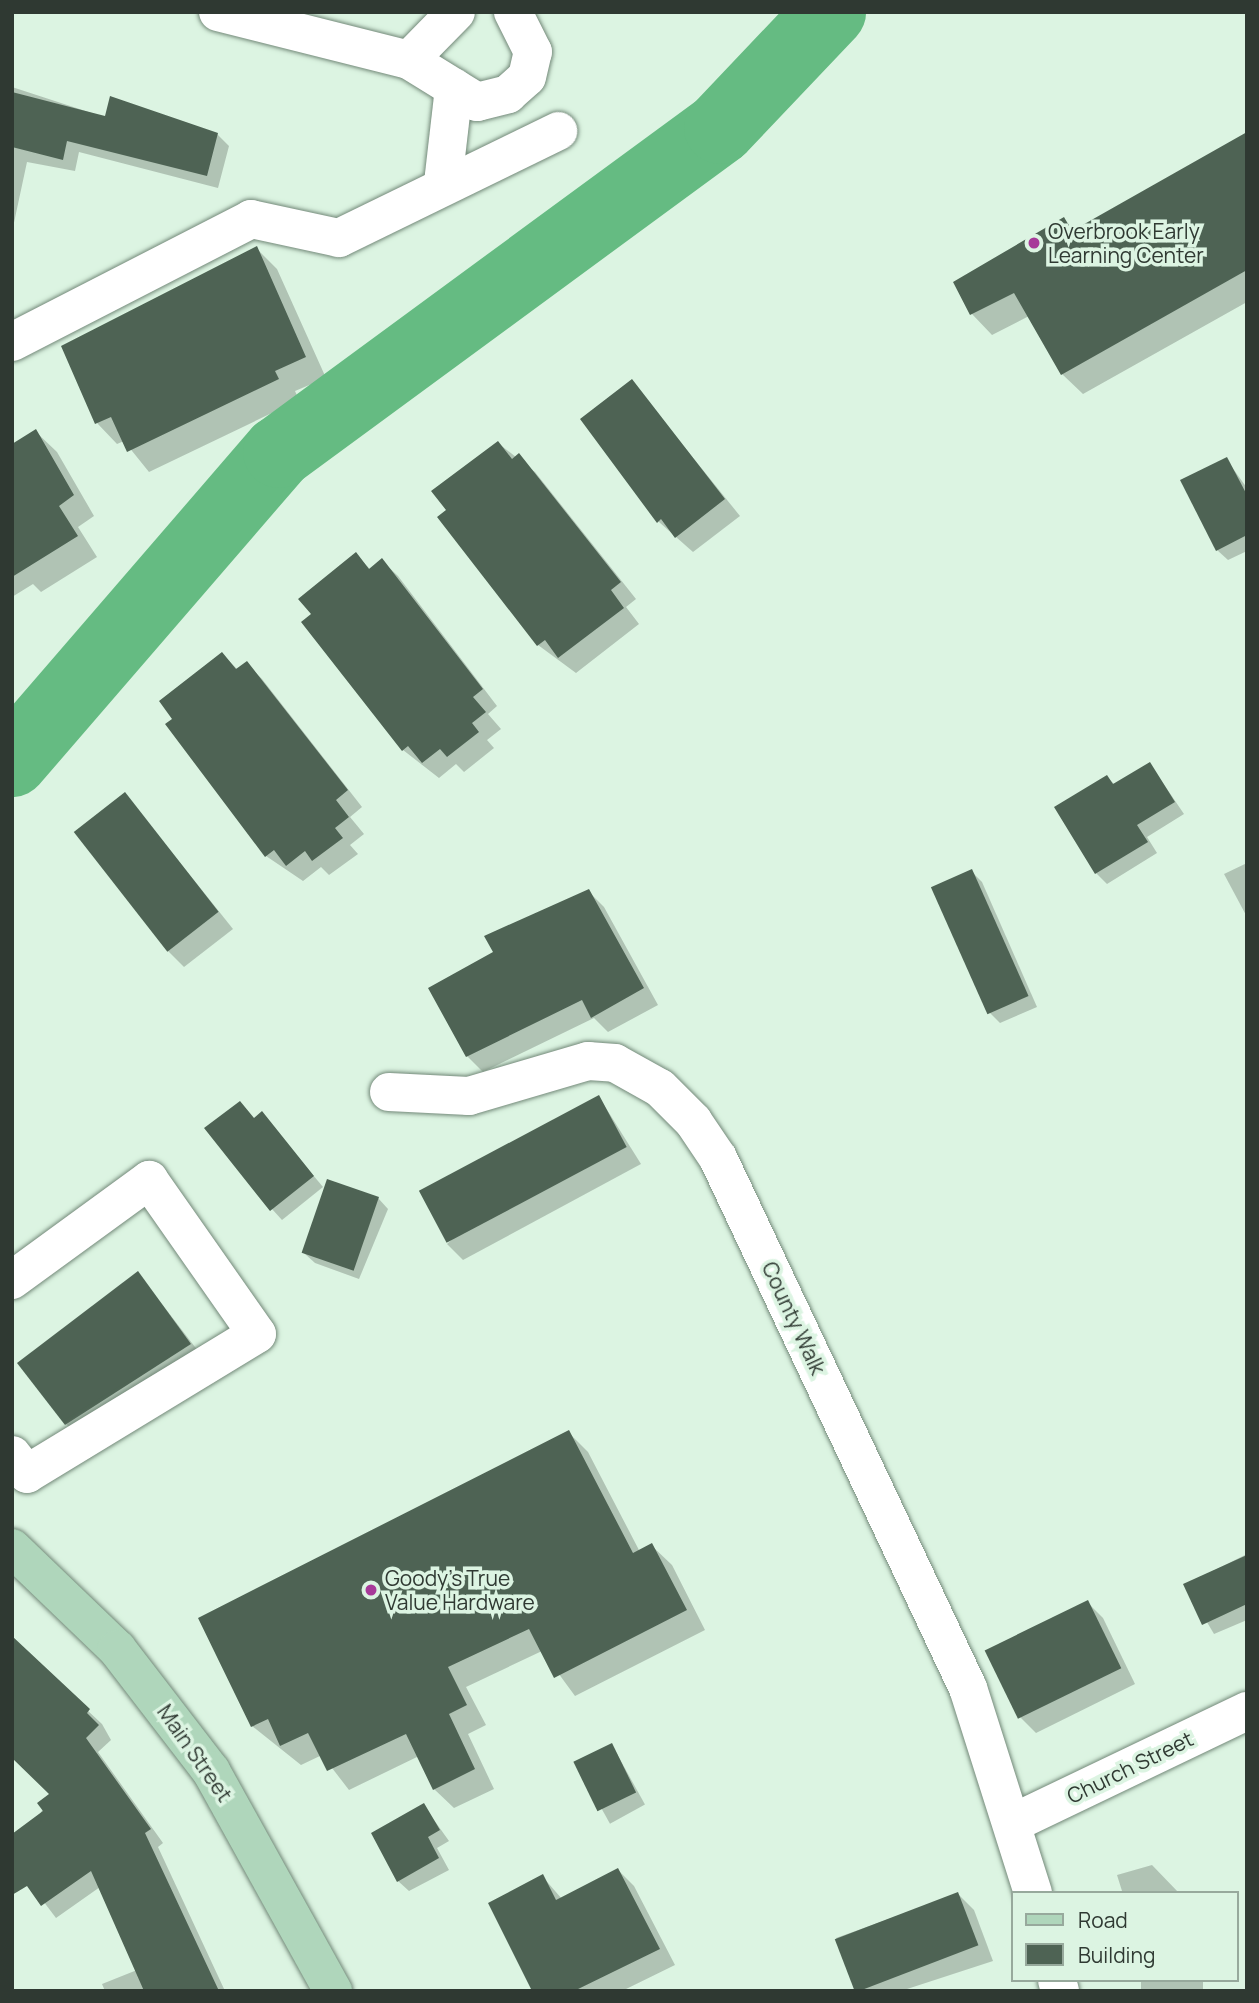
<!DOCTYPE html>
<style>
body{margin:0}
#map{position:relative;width:1259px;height:2003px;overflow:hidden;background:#dcf4e2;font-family:Manrope,sans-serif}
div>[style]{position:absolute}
.shadow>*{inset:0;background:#0003;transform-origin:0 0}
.river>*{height:72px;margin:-36px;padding:0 36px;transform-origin:36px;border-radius:36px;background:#65bb82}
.building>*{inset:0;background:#4e6354;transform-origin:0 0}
.roads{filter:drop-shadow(0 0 2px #738979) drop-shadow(0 0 2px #738979)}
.minor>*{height:38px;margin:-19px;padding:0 19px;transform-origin:19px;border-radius:19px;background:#fff}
.major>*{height:38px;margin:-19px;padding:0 19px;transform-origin:19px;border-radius:19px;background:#afd6bb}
.dots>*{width:19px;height:19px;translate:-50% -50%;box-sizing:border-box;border:4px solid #dcf4e2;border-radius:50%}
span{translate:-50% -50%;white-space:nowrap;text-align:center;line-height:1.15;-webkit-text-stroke:7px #dcf4e2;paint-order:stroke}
.poi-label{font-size:21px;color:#2f3932}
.left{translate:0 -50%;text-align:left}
.street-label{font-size:21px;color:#2f3932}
.frame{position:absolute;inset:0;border:14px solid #2f3932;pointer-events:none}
.legend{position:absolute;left:1011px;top:1891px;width:228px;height:91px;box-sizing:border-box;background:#dcf4e2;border:2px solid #97a99c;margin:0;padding:9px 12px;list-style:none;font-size:21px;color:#2f3932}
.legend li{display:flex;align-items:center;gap:14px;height:35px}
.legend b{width:35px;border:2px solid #97a99c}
</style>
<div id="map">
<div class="shadow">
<i style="clip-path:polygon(12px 87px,107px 118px,217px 134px,229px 146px,218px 188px,79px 152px,75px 171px,27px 162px,12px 232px)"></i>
<i style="clip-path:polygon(1247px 134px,1247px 302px,1083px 394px,1062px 374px,1029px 316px,992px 335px,972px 314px,956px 283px,1064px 219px,1075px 231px)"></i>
<i style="clip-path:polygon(256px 248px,277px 269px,326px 378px,295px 391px,299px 400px,149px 472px,124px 441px,117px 444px,97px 423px)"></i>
<i style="clip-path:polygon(632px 382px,740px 516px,693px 552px,659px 522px,583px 419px)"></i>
<i style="clip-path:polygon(36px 432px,57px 452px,94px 516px,78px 527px,97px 557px,41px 592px,33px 584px,12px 597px,12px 446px)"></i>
<i style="clip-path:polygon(498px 443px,535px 472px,636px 599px,626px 607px,639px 624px,576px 673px,538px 645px,448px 510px)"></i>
<i style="clip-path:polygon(1226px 459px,1247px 488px,1247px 551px,1228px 560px,1217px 550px)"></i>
<i style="clip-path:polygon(356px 555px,371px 570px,382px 561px,398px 576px,497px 706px,488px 714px,501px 729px,487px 740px,494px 748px,464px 772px,456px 764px,439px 778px,403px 750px,313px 614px)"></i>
<i style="clip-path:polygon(222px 654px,238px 670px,247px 664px,262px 679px,362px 807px,350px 817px,364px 834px,350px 845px,358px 854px,329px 875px,321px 867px,303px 881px,266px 856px,175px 719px)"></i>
<i style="clip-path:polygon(1150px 764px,1184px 814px,1147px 837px,1157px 853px,1107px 884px,1096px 873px,1107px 777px,1115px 785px)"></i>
<i style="clip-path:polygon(125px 794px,233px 929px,184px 967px,168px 951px)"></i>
<i style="clip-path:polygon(1247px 863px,1247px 917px,1224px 874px)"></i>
<i style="clip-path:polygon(971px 871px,982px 882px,1037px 1007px,1000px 1023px,989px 1012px)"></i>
<i style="clip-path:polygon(588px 891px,604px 907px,658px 1005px,608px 1032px,594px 1018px,483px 1072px,467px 1056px,496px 953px)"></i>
<i style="clip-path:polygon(599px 1097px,641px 1164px,463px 1260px,447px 1244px)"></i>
<i style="clip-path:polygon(262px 1114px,323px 1187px,282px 1220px,272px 1209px)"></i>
<i style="clip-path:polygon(378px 1198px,388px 1209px,359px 1279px,315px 1263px,304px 1253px)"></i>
<i style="clip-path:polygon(138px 1273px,205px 1360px,82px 1440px,66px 1424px)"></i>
<i style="clip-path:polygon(568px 1432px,588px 1452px,640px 1552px,652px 1546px,672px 1565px,705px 1630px,575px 1696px,542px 1651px,466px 1687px,486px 1725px,468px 1734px,494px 1789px,454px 1808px,434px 1789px,419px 1756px,349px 1790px,322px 1755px,301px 1765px,252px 1726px)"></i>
<i style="clip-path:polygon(1247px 1554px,1247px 1620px,1214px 1634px,1185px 1585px)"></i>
<i style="clip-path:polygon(1087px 1602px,1103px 1618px,1135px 1684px,1036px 1733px,1020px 1717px,987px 1652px)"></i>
<i style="clip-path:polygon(12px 1640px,102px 1724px,111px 1740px,98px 1752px,163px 1843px,158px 1847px,225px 1991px,105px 1991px,102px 1984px,137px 1970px,100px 1887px,56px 1918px,12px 1860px,52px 1794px)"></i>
<i style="left:612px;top:1745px;width:68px;height:40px;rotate:61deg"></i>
<i style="clip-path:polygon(424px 1806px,449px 1841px,437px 1848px,449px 1870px,409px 1891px,398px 1881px)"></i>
<i style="clip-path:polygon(1152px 1865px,1179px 1893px,1116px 1893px,1122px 1891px,1117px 1875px)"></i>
<i style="clip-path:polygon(618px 1870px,634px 1886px,675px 1965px,622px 1991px,534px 1991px,542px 1876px,562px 1899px)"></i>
<i style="clip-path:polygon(958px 1894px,974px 1910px,993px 1961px,901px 1991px,860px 1991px,854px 1984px,836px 1938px)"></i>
<i style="left:1141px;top:1980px;width:62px;height:11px"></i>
</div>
<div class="river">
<i style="left:12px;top:761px;width:408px;rotate:-49.2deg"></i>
<i style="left:279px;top:452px;width:547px;rotate:-36.3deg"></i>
<i style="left:720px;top:128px;width:160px;rotate:-46.5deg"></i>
</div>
<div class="building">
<i style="clip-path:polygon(12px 92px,105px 116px,110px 96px,218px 133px,207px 176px,67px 141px,63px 160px,12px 147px)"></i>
<i style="clip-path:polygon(1247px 132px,1247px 270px,1061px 375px,1014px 293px,970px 315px,953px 282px,1064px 217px,1072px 231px)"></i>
<i style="clip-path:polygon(257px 246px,306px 357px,275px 371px,279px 379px,127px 452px,111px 417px,95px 424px,61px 346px)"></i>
<i style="clip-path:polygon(632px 379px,725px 499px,675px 538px,661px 519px,657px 523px,580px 419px)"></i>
<i style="clip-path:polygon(36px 429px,74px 495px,59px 506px,78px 536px,12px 577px,12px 444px)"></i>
<i style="clip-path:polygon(498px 441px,512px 459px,519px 453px,621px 582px,611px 590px,624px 608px,558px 658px,545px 640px,537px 646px,437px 517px,446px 510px,431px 491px)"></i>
<i style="clip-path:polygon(1227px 457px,1247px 495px,1247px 535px,1216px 551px,1180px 480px)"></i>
<i style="clip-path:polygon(356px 552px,369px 569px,382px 558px,483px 689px,473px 697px,486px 712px,472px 723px,479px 732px,447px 757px,440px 749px,422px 763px,408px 746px,402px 751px,301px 622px,311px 614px,298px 599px)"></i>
<i style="clip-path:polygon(222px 652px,236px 669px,247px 661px,348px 790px,336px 800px,349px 817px,335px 828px,343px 838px,312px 861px,305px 851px,286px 866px,274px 850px,265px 857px,165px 724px,172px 719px,159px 701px)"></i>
<i style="clip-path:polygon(1150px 762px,1175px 802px,1137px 825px,1148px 842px,1095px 874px,1054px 807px,1107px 775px,1113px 784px)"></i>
<i style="left:125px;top:792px;width:152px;height:65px;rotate:52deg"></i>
<i style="left:972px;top:869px;width:139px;height:45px;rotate:66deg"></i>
<i style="clip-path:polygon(589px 889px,644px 988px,591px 1018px,582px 1000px,466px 1057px,428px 988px,493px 952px,484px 936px)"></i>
<i style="left:599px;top:1095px;width:59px;height:204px;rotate:62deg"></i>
<i style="clip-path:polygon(240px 1101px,254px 1118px,262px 1111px,314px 1176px,270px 1211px,204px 1128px)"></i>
<i style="left:327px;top:1179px;width:55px;height:78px;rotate:19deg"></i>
<i style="clip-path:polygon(138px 1271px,191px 1344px,65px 1425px,17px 1363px)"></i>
<i style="clip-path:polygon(569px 1430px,633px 1553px,652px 1543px,687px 1610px,554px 1678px,529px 1629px,448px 1667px,467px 1705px,449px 1714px,475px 1769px,433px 1790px,406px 1734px,327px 1771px,308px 1733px,280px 1746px,268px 1719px,251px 1727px,198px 1618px)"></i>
<i style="clip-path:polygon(1247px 1555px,1247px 1604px,1202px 1625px,1183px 1584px)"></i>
<i style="left:1088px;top:1600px;width:76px;height:115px;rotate:64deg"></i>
<i style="clip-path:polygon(12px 1636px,90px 1709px,87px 1713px,99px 1725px,86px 1738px,151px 1829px,145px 1833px,219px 1991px,144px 1991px,91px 1871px,41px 1906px,27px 1886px,12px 1895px,12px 1834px,43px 1811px,37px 1803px,49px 1794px,12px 1758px)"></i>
<i style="left:612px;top:1743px;width:55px;height:43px;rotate:64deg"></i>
<i style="clip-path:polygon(424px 1803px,440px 1830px,428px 1837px,439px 1858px,397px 1882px,371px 1833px)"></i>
<i style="clip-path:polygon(618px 1868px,660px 1949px,574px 1991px,532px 1991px,488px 1903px,543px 1874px,556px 1900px)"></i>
<i style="left:958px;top:1892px;width:57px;height:132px;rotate:69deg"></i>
</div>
<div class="roads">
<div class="minor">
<i style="left:218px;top:12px;width:197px;rotate:14.1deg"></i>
<i style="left:409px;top:60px;width:80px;rotate:31.7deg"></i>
<i style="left:477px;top:102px;width:32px;rotate:-14deg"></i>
<i style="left:508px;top:94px;width:25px;rotate:-42deg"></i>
<i style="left:527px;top:77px;width:26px;rotate:-77deg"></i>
<i style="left:533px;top:52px;width:45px;rotate:-116.6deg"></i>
<i style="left:409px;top:60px;width:67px;rotate:-45.6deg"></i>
<i style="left:443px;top:183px;width:96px;rotate:-83.4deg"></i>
<i style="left:12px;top:342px;width:269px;rotate:-27.2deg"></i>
<i style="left:251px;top:219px;width:90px;rotate:12.2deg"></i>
<i style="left:339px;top:238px;width:244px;rotate:-26deg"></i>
<i style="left:389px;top:1092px;width:80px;rotate:2.9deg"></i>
<i style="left:469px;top:1096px;width:124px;rotate:-16.4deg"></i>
<i style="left:588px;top:1061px;width:27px;rotate:4deg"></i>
<i style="left:615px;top:1063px;width:51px;rotate:29.1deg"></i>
<i style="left:660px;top:1088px;width:47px;rotate:45deg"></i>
<i style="left:693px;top:1121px;width:45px;rotate:56deg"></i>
<i style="left:718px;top:1158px;width:586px;rotate:64.75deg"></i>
<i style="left:968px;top:1688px;width:215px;rotate:72.4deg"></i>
<i style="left:12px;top:1280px;width:170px;rotate:-36.1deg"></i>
<i style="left:149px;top:1180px;width:188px;rotate:55deg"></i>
<i style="left:257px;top:1334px;width:269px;rotate:148.7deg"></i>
<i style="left:27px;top:1474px;width:24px;rotate:-128deg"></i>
<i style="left:1013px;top:1823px;width:259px;rotate:-25.6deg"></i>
<i style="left:1057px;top:1980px;width:11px;rotate:75deg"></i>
</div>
<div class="major">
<i style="left:12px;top:1548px;width:146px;rotate:43.9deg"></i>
<i style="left:117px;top:1649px;width:154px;rotate:52.4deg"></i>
<i style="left:211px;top:1771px;width:252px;rotate:61deg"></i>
</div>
</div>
<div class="dots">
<i style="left:1034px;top:243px;background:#a73a99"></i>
<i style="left:371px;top:1590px;background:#a73a99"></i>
</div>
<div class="poi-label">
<span class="left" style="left:1048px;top:243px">Overbrook Early<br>Learning Center</span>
<span class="left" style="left:385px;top:1590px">Goody's True<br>Value Hardware</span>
</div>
<div class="street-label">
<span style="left:794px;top:1318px;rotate:65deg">County Walk</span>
<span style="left:195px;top:1753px;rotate:55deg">Main Street</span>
<span style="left:1130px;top:1767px;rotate:-26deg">Church Street</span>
</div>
<div class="frame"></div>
<ul class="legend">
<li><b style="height:9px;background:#afd6bb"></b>Road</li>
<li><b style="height:19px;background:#4e6354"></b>Building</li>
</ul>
</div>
